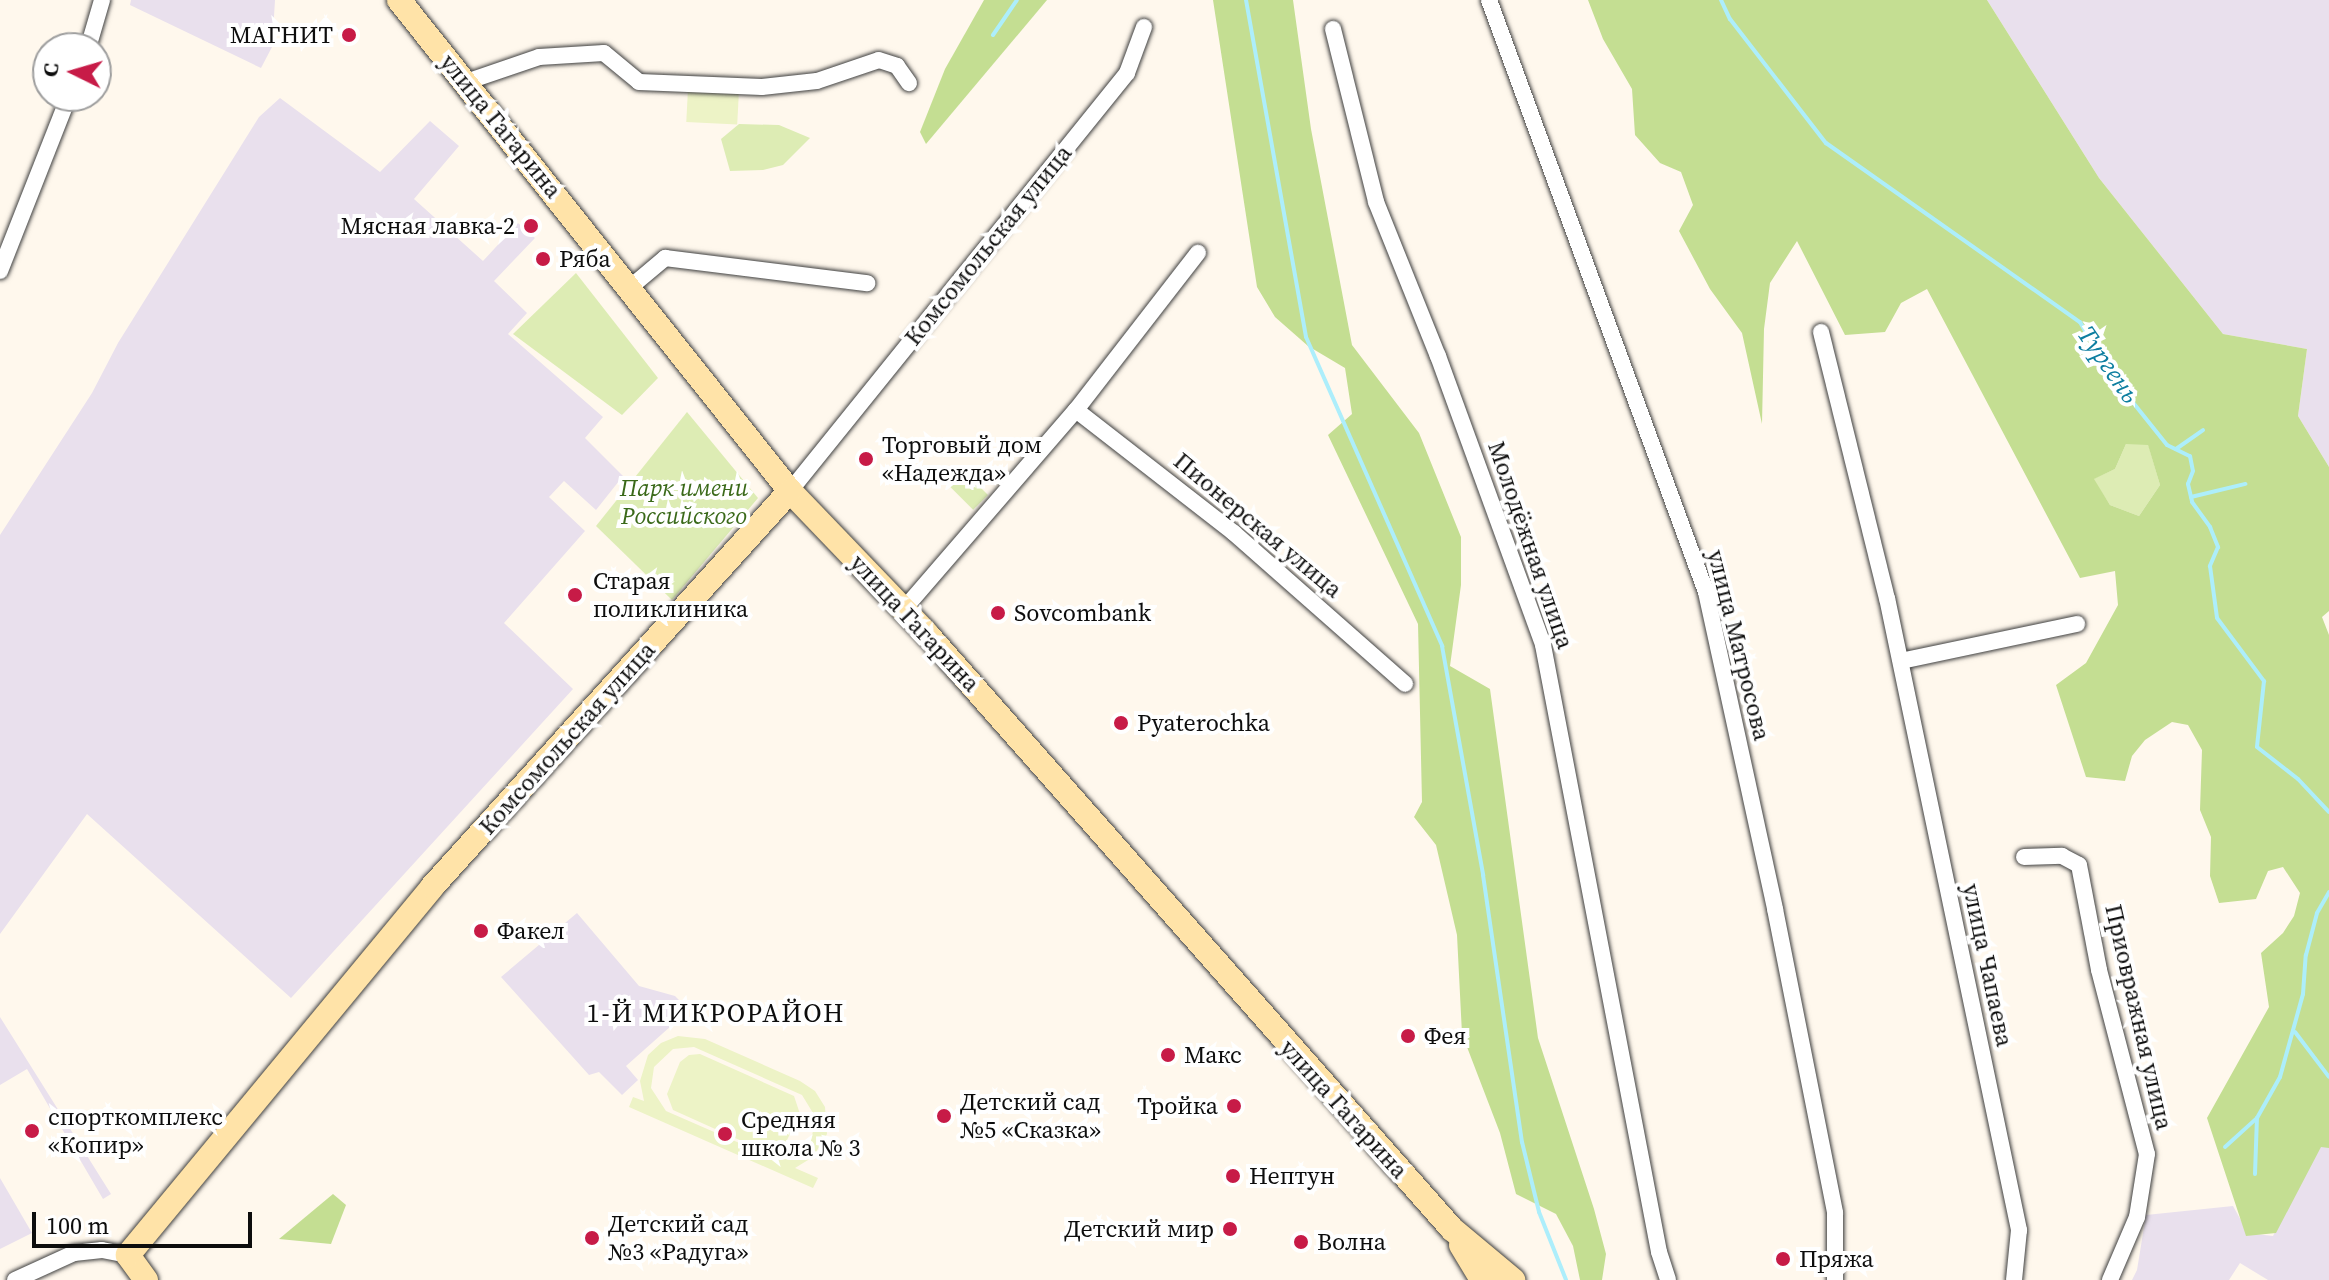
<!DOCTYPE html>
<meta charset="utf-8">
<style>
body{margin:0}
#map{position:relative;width:2329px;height:1280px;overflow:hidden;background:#fff8ed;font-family:"Source Serif 4",serif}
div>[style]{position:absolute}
.industrial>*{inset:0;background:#e9e0ed}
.green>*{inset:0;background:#ddecb4;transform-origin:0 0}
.forest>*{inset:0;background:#c4de92}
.pitch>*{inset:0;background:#edf3c6;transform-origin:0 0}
.stream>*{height:4px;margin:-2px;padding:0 2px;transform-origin:2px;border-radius:2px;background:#adeefb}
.roads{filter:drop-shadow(0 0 2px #404040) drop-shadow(0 0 2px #404040)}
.street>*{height:16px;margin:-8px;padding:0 8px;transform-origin:8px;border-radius:8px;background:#fff}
.secondary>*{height:24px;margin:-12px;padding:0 12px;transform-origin:12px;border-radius:12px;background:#ffe3a8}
.dots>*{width:22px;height:22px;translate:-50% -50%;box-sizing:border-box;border:4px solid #fff;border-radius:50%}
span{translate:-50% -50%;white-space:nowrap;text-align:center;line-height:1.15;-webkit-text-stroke:8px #fff;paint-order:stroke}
.poi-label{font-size:24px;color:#0d0d0d}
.right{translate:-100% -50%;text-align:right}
.left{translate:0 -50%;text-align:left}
.street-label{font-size:24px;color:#0d0d0d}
.park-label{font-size:24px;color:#3a6919;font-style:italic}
.water-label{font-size:26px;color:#0d7ea0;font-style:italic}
.neighbourhood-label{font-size:26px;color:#0d0d0d;letter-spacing:2px}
.north{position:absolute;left:32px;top:32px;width:80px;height:80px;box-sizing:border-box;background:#fff;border:2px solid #9e9e9e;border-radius:50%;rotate:275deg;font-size:22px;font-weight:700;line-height:32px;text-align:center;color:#0d0d0d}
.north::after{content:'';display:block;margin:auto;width:28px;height:36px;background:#c71b47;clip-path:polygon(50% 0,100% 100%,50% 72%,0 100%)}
.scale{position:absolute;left:32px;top:1212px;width:220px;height:36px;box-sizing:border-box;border:4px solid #0d0d0d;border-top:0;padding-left:10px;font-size:24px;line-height:28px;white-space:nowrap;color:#0d0d0d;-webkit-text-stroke:6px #fff;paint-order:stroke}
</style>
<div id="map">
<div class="industrial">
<i style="clip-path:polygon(131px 0,275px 0,272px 47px,261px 68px,130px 5px)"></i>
<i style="clip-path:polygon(1987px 0,2329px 0,2329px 467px,2298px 416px,2307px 349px,2223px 334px,2099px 178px)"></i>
<i style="clip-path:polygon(280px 98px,380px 172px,430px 121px,459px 146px,414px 199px,483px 261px,518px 223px,535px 238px,494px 281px,527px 313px,508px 334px,603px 417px,585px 438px,623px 476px,596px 510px,564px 481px,549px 497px,585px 531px,504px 623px,573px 689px,291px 998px,87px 814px,0 934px,0 535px,92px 393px,118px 343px,259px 117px)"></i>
<i style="clip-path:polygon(577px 913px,639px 986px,675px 996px,689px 1010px,626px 1066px,638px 1080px,622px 1095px,599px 1072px,589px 1075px,501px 977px)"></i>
<i style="clip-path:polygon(0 1017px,111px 1194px,103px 1199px,27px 1069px,0 1085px)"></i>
<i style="clip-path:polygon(2321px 1140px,2329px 1141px,2329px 1280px,2268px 1280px,2240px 1263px,2229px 1280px,2132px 1280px,2137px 1270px,2146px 1215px,2233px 1206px,2248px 1233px,2273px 1236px)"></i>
<i style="clip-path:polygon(0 1178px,32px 1233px,0 1249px)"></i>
</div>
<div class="green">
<i style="clip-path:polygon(739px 124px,779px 125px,810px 138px,783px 165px,763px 170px,730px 171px,721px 139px)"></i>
<i style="clip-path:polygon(576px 273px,658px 378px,622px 415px,513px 334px)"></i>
<i style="clip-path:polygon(687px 412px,758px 498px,672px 600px,596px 526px)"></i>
<i style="clip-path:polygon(2126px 444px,2148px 444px,2160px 485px,2139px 516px,2110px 505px,2093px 479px,2115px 469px)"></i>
<i style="left:959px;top:466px;width:41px;height:21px;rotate:45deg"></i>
</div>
<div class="forest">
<i style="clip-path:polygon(984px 0,1047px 0,926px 144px,920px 132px,945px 69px)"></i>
<i style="clip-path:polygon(1213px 0,1293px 0,1311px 129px,1352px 345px,1419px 433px,1461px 537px,1461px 585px,1450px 666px,1490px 689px,1538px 1038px,1594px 1209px,1606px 1254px,1602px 1280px,1580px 1280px,1573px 1246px,1556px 1214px,1516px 1194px,1500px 1133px,1462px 1034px,1457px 935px,1436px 845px,1414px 817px,1422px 802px,1418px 624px,1328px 435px,1352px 414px,1345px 368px,1308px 346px,1275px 317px,1257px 287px)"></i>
<i style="clip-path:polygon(evenodd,1588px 0,1987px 0,2099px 178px,2223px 334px,2307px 349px,2298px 416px,2329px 467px,2329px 611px,2322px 617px,2329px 635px,2329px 1148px,2321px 1147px,2276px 1233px,2246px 1236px,2207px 1118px,2269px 1007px,2261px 953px,2283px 933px,2294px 916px,2300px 893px,2283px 867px,2268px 871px,2256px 899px,2219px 903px,2210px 876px,2211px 837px,2200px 810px,2202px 750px,2188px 725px,2172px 722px,2145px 740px,2132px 756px,2125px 781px,2086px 777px,2056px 685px,2086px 663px,2118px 605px,2115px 571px,2080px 578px,1927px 289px,1901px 303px,1885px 332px,1845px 335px,1797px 241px,1770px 283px,1764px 329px,1762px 424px,1742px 333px,1710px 289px,1679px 231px,1693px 205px,1681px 172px,1660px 163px,1635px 135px,1632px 89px,1603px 39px,1588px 0,2126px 444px,2148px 445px,2160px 485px,2139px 516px,2110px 505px,2094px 479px,2115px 469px,2126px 444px)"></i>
<i style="clip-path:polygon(333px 1194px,346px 1205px,331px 1244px,279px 1239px)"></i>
</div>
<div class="pitch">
<i style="left:688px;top:89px;width:51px;height:33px;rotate:3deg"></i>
<i style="clip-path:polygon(evenodd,678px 1036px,705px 1039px,800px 1081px,815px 1091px,825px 1107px,827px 1134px,813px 1157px,795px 1168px,818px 1178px,813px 1188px,629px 1107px,633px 1097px,644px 1101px,640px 1081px,648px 1055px,661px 1043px,678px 1036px,694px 1047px,802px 1095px,816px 1118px,810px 1144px,794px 1157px,774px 1158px,666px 1111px,651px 1088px,654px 1067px,673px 1049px,694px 1047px)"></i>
<i style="clip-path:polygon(700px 1054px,794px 1096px,800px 1114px,783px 1148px,764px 1151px,673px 1110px,667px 1094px,680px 1062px,689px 1055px)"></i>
</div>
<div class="stream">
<i style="left:1246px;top:0;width:342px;rotate:79.9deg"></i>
<i style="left:1306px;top:337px;width:338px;rotate:66.2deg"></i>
<i style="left:1442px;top:646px;width:233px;rotate:79.8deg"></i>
<i style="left:1483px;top:875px;width:270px;rotate:81.7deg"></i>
<i style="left:1522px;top:1142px;width:72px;rotate:76.3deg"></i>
<i style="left:1539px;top:1212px;width:73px;rotate:68.3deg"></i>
<i style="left:1721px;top:0;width:21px;rotate:65deg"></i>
<i style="left:1730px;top:19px;width:157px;rotate:52.3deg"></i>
<i style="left:1826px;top:143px;width:311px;rotate:35.2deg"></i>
<i style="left:2080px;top:322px;width:55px;rotate:60.6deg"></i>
<i style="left:2107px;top:370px;width:96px;rotate:51.3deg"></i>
<i style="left:2167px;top:445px;width:25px;rotate:26deg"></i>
<i style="left:2190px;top:456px;width:15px;rotate:79deg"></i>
<i style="left:2193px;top:471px;width:14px;rotate:111deg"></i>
<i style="left:2188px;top:484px;width:18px;rotate:77deg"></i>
<i style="left:2192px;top:502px;width:31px;rotate:54deg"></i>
<i style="left:2210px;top:527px;width:22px;rotate:68deg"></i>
<i style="left:2218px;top:547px;width:21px;rotate:113deg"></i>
<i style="left:2210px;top:566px;width:52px;rotate:82.3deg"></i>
<i style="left:2217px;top:618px;width:79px;rotate:53.3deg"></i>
<i style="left:2264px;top:681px;width:66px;rotate:96.1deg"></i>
<i style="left:2257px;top:747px;width:52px;rotate:38deg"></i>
<i style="left:2298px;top:779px;width:45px;rotate:46.8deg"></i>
<i style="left:993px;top:35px;width:42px;rotate:-55.6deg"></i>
<i style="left:2176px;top:449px;width:33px;rotate:-35deg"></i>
<i style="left:2191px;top:497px;width:56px;rotate:-13.5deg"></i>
<i style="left:2295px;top:1032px;width:56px;rotate:52.9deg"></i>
<i style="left:2225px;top:1147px;width:43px;rotate:-42.2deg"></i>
<i style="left:2257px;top:1118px;width:47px;rotate:-60.7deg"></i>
<i style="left:2280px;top:1077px;width:86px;rotate:-74.5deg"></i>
<i style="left:2303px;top:994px;width:39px;rotate:-86deg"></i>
<i style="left:2306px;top:955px;width:43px;rotate:-75.3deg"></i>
<i style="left:2317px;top:913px;width:24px;rotate:-60deg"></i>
<i style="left:2255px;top:1174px;width:56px;rotate:-88deg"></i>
</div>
<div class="roads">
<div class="street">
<i style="left:1489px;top:0;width:631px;rotate:69.87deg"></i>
<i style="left:1706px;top:592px;width:324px;rotate:77.7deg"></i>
<i style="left:1775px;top:909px;width:310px;rotate:78.8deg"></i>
<i style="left:1835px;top:1213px;width:67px;rotate:90deg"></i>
<i style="left:1333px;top:29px;width:178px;rotate:76deg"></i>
<i style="left:1376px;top:202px;width:166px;rotate:68.1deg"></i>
<i style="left:1438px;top:356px;width:307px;rotate:70deg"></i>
<i style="left:1543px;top:645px;width:618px;rotate:79.18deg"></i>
<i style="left:1659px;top:1252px;width:29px;rotate:72deg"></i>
<i style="left:88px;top:48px;width:50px;rotate:-73.7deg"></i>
<i style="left:466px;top:82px;width:77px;rotate:-18.9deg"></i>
<i style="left:539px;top:57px;width:65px;rotate:-3.5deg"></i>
<i style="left:604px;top:53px;width:45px;rotate:39.6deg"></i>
<i style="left:639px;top:82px;width:123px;rotate:2.3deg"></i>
<i style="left:762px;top:87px;width:55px;rotate:-6.2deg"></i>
<i style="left:817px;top:81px;width:65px;rotate:-18.7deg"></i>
<i style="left:879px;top:60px;width:19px;rotate:18deg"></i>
<i style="left:897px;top:66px;width:21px;rotate:55deg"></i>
<i style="left:0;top:271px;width:188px;rotate:-68.5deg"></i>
<i style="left:627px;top:290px;width:50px;rotate:-40.1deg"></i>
<i style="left:665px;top:258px;width:204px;rotate:7.1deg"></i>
<i style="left:1821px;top:332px;width:274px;rotate:76.1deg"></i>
<i style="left:1887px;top:598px;width:646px;rotate:78.2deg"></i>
<i style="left:2019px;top:1230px;width:50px;rotate:95.7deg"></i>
<i style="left:1076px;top:410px;width:200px;rotate:37.9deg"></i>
<i style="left:1234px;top:533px;width:228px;rotate:41.4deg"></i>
<i style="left:790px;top:491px;width:537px;rotate:-51.12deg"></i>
<i style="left:1127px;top:73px;width:49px;rotate:-69.7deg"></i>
<i style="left:904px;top:609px;width:263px;rotate:-49.2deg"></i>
<i style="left:1076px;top:410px;width:199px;rotate:-52.2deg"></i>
<i style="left:1901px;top:661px;width:180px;rotate:-11.9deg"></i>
<i style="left:2024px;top:857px;width:38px;rotate:-2deg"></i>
<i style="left:2062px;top:856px;width:19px;rotate:28deg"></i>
<i style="left:2079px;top:865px;width:107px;rotate:79.2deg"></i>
<i style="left:2099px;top:970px;width:190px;rotate:75.4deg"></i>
<i style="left:2147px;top:1154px;width:64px;rotate:99deg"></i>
<i style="left:2137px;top:1217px;width:69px;rotate:113.2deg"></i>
<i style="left:15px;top:1280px;width:65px;rotate:-24.6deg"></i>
<i style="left:74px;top:1253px;width:28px;rotate:-6deg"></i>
<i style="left:102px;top:1250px;width:26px;rotate:11deg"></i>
</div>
<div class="secondary">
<i style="left:399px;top:0;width:628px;rotate:51.47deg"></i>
<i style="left:790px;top:491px;width:197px;rotate:46.2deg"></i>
<i style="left:926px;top:633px;width:795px;rotate:48.57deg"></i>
<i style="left:1452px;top:1229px;width:80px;rotate:39.9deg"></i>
<i style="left:1461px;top:1245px;width:41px;rotate:59deg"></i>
<i style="left:146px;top:1280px;width:31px;rotate:-126deg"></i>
<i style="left:128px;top:1255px;width:477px;rotate:-50.4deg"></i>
<i style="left:432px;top:887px;width:534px;rotate:-47.89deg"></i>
</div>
</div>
<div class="dots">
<i style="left:349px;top:35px;background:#c71b47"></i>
<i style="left:531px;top:226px;background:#c71b47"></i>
<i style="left:543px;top:259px;background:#c71b47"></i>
<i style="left:866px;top:459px;background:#c71b47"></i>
<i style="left:575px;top:595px;background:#c71b47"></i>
<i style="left:998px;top:613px;background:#c71b47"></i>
<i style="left:1121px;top:723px;background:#c71b47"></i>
<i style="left:481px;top:931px;background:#c71b47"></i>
<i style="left:1408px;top:1036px;background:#c71b47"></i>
<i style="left:1168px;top:1055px;background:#c71b47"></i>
<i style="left:1234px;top:1106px;background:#c71b47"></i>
<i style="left:944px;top:1116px;background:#c71b47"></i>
<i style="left:32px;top:1131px;background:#c71b47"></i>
<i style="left:725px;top:1134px;background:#c71b47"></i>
<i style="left:1233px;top:1176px;background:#c71b47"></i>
<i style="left:1230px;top:1229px;background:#c71b47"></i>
<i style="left:592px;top:1238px;background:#c71b47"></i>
<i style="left:1301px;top:1242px;background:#c71b47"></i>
<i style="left:1783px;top:1259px;background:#c71b47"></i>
</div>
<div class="poi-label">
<span class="right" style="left:333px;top:35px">МАГНИТ</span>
<span class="right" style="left:515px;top:226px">Мясная лавка-2</span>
<span class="left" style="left:559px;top:259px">Ряба</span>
<span class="left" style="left:882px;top:459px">Торговый дом<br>«Надежда»</span>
<span class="left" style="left:593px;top:595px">Старая<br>поликлиника</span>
<span class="left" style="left:1014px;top:613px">Sovcombank</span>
<span class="left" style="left:1137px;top:723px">Pyaterochka</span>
<span class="left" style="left:497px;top:931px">Факел</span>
<span class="left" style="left:1424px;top:1036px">Фея</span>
<span class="left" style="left:1184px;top:1055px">Макс</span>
<span class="left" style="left:960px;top:1116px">Детский сад<br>№5 «Сказка»</span>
<span class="right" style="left:1218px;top:1106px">Тройка</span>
<span class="left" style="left:48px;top:1131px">спорткомплекс<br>«Копир»</span>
<span class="left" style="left:741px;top:1134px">Средняя<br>школа № 3</span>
<span class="left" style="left:1249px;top:1176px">Нептун</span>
<span class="left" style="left:608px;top:1238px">Детский сад<br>№3 «Радуга»</span>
<span class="right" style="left:1214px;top:1229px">Детский мир</span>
<span class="left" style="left:1317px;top:1242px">Волна</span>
<span class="left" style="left:1799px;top:1259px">Пряжа</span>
</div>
<div class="street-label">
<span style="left:501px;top:126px;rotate:51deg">улица Гагарина</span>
<span style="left:988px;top:245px;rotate:-51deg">Комсомольская улица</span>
<span style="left:1258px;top:525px;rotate:40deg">Пионерская улица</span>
<span style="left:1531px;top:545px;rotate:71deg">Молодёжная улица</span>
<span style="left:915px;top:623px;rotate:47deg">улица Гагарина</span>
<span style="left:1739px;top:645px;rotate:76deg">улица Матросова</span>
<span style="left:567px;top:738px;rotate:-48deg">Комсомольская улица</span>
<span style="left:1988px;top:965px;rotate:78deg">улица Чапаева</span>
<span style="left:2139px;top:1017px;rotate:77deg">Приовражная улица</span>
<span style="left:1344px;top:1109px;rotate:48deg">улица Гагарина</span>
</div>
<div class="park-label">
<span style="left:684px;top:502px">Парк имени<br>Российского</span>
</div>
<div class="water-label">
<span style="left:2108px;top:365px;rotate:55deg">Тургень</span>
</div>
<div class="neighbourhood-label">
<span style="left:716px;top:1014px">1-Й МИКРОРАЙОН</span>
</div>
<div class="north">С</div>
<div class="scale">100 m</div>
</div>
